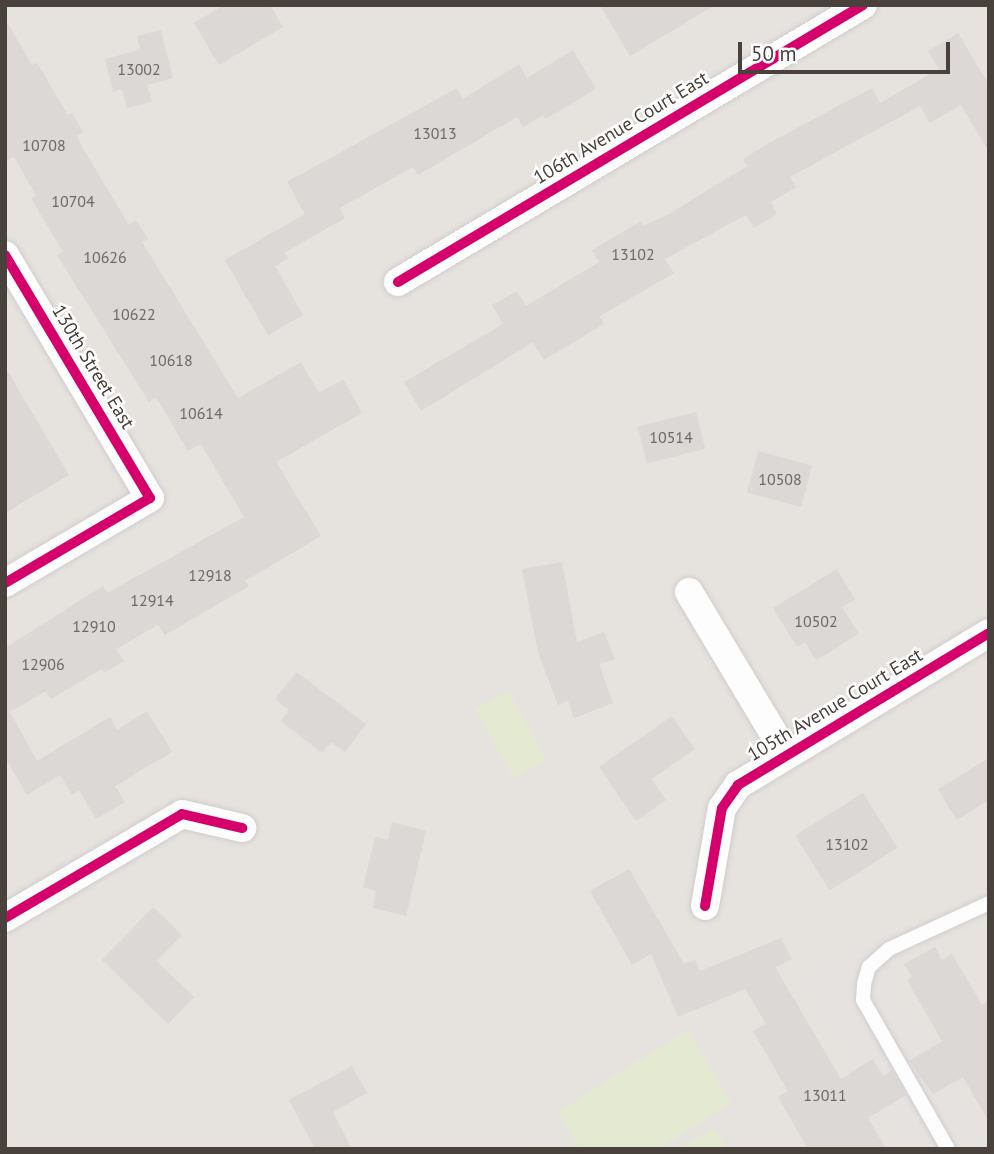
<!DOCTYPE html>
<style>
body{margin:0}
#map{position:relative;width:994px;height:1154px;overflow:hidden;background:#f3f1ef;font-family:"PT Sans",sans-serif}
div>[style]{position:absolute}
.residential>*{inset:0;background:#e6e2de;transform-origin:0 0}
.green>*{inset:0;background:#e4ead2;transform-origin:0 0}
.parking>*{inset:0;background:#e5e2e0}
.building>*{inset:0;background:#dbd8d6;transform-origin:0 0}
.roads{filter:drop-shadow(0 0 2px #cfcdcb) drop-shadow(0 0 2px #cfcdcb)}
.service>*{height:14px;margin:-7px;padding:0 7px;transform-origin:7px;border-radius:7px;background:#fdfdfd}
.minor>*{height:28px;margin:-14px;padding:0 14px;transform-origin:14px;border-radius:14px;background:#fdfdfd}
.cycleway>*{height:10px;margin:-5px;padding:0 5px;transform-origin:5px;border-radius:5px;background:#d6006c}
span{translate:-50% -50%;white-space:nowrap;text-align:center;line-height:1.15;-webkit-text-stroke:5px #fff;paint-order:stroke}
.number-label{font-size:16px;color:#6f6863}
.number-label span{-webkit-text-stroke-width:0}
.street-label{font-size:19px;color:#49413b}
.frame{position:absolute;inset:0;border:7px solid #49413b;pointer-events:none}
.scale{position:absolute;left:738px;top:42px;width:212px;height:32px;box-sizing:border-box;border:4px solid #49413b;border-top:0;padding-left:9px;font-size:21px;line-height:24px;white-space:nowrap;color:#49413b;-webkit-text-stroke:5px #fff;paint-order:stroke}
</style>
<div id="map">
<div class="residential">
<i style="left:5px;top:5px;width:984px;height:1144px"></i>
</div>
<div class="green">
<i style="left:508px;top:691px;width:79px;height:37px;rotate:61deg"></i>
<i style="clip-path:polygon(688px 1030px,731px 1103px,657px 1149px,580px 1149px,558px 1112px)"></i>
<i style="clip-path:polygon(713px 1129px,727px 1149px,680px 1149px,710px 1130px)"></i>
</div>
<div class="parking">
<i style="clip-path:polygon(866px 942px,989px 1144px,989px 1149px,903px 1149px,801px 981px)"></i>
<i style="clip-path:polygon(550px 1127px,563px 1149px,513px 1149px)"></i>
</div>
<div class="building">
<i style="clip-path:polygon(224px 5px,270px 5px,283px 27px,219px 65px,194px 23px)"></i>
<i style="clip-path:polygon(600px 5px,715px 5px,630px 56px)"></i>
<i style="clip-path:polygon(5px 19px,32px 65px,37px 63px,68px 115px,72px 113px,83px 132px,77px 136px,84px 150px,129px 225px,136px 220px,148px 239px,142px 242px,238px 398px,301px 362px,319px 393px,343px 379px,362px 413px,276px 462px,321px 536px,245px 581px,249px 586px,165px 635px,158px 625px,116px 649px,124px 661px,104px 673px,102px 669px,51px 699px,46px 691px,10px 712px,37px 761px,110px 717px,117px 730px,147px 711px,172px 752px,115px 786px,125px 802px,96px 819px,79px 790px,72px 795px,60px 775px,27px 795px,5px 757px,5px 648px,103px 586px,107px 593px,244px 517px,201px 444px,188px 451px,156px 397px,149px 402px,57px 255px,63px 252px,31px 198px,36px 195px,14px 157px,5px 162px)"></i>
<i style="clip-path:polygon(161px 30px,173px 78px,147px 85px,152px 102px,127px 108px,122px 89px,113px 92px,105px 59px,140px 50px,137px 36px)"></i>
<i style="clip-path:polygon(958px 33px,989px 85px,989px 152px,961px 105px,930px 123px,920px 106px,790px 177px,796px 187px,771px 202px,777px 214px,754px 228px,746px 215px,665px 259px,674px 273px,600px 316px,604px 324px,544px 360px,533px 342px,421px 411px,404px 382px,503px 324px,492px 305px,517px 291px,526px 306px,599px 262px,592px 250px,641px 221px,643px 226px,669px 214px,747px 166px,743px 159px,769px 143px,872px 88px,880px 103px,939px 69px,928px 51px)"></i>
<i style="clip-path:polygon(573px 50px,596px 89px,546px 119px,543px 115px,523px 127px,517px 117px,418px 175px,413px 167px,340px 208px,345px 218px,284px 253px,288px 258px,275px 266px,303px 315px,268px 335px,225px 260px,305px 214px,287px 182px,457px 88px,463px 99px,519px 64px,527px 78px)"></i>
<i style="clip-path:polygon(5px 367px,69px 475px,5px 513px)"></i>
<i style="left:696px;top:412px;width:38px;height:60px;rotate:76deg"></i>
<i style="left:758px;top:451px;width:56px;height:43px;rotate:15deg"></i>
<i style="clip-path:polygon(562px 562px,577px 642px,604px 632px,615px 659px,599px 664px,613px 703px,574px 718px,568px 701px,558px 705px,538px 653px,522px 569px)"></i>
<i style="clip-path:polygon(837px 569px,855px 600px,842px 607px,859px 634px,816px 660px,805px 642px,797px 647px,773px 608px)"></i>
<i style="clip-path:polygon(296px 672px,366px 724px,345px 752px,331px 742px,322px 753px,281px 721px,289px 710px,275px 699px)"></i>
<i style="clip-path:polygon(672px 716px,695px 749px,651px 779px,666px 800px,636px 821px,599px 767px)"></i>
<i style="clip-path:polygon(989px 758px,989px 800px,957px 820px,938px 789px)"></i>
<i style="left:863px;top:793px;width:65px;height:80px;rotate:58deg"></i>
<i style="clip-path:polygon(392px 822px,426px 831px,406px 916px,373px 908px,376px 891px,363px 887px,375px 837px,388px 840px)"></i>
<i style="clip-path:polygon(629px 869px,684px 964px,695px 960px,700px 971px,781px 938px,792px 959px,775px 967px,841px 1079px,873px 1059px,883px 1076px,892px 1071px,906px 1095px,868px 1118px,886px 1149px,808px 1149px,778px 1097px,788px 1091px,753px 1031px,766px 1024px,745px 989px,678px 1017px,651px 954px,632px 965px,590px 891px)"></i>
<i style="clip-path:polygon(153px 907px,182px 935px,157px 961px,194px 997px,168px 1024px,102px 960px)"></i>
<i style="clip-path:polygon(935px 947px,942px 960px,952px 954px,982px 1005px,989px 1001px,989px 1122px,963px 1077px,933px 1094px,909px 1061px,942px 1041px,907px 980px,912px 977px,904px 964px)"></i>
<i style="clip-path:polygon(352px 1066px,367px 1093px,333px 1112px,352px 1149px,315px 1149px,289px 1100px)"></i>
</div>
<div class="roads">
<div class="service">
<i style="left:948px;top:1149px;width:172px;rotate:-119.7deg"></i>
<i style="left:863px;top:1000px;width:16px;rotate:-86deg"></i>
<i style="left:864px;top:984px;width:18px;rotate:-74deg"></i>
<i style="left:869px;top:967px;width:27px;rotate:-42deg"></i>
<i style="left:889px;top:949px;width:110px;rotate:-24.7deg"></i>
</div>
<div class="minor">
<i style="left:5px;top:255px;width:283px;rotate:59.2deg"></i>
<i style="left:150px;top:498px;width:168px;rotate:149.6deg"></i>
<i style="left:398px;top:282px;width:541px;rotate:-30.78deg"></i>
<i style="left:689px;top:592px;width:189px;rotate:59.1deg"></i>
<i style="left:705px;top:906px;width:99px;rotate:-80.2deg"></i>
<i style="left:722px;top:808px;width:28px;rotate:-55deg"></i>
<i style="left:738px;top:785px;width:293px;rotate:-31.2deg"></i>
<i style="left:5px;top:918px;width:205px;rotate:-30.4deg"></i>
<i style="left:182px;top:814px;width:62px;rotate:13.1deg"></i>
</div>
</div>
<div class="cycleway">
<i style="left:5px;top:255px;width:283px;rotate:59.2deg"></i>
<i style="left:150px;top:498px;width:168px;rotate:149.6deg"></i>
<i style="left:398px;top:282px;width:541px;rotate:-30.78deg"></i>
<i style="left:705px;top:906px;width:99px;rotate:-80.2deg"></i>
<i style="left:722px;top:808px;width:28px;rotate:-55deg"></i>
<i style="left:738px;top:785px;width:293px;rotate:-31.2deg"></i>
<i style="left:5px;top:918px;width:205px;rotate:-30.4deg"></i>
<i style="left:182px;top:814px;width:62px;rotate:13.1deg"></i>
</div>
<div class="number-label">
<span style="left:139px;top:69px">13002</span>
<span style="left:435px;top:133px">13013</span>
<span style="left:44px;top:145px">10708</span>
<span style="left:73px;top:201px">10704</span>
<span style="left:633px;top:254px">13102</span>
<span style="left:105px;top:257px">10626</span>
<span style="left:134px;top:314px">10622</span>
<span style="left:171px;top:360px">10618</span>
<span style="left:201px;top:413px">10614</span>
<span style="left:671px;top:437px">10514</span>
<span style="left:780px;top:479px">10508</span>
<span style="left:210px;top:575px">12918</span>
<span style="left:152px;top:600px">12914</span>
<span style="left:816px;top:621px">10502</span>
<span style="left:94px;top:626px">12910</span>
<span style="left:43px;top:664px">12906</span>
<span style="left:847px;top:844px">13102</span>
<span style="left:825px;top:1095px">13011</span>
</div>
<div class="street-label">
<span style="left:621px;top:128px;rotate:-31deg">106th Avenue Court East</span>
<span style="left:93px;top:367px;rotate:59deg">130th Street East</span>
<span style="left:835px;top:705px;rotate:-31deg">105th Avenue Court East</span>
</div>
<div class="frame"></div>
<div class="scale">50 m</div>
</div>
